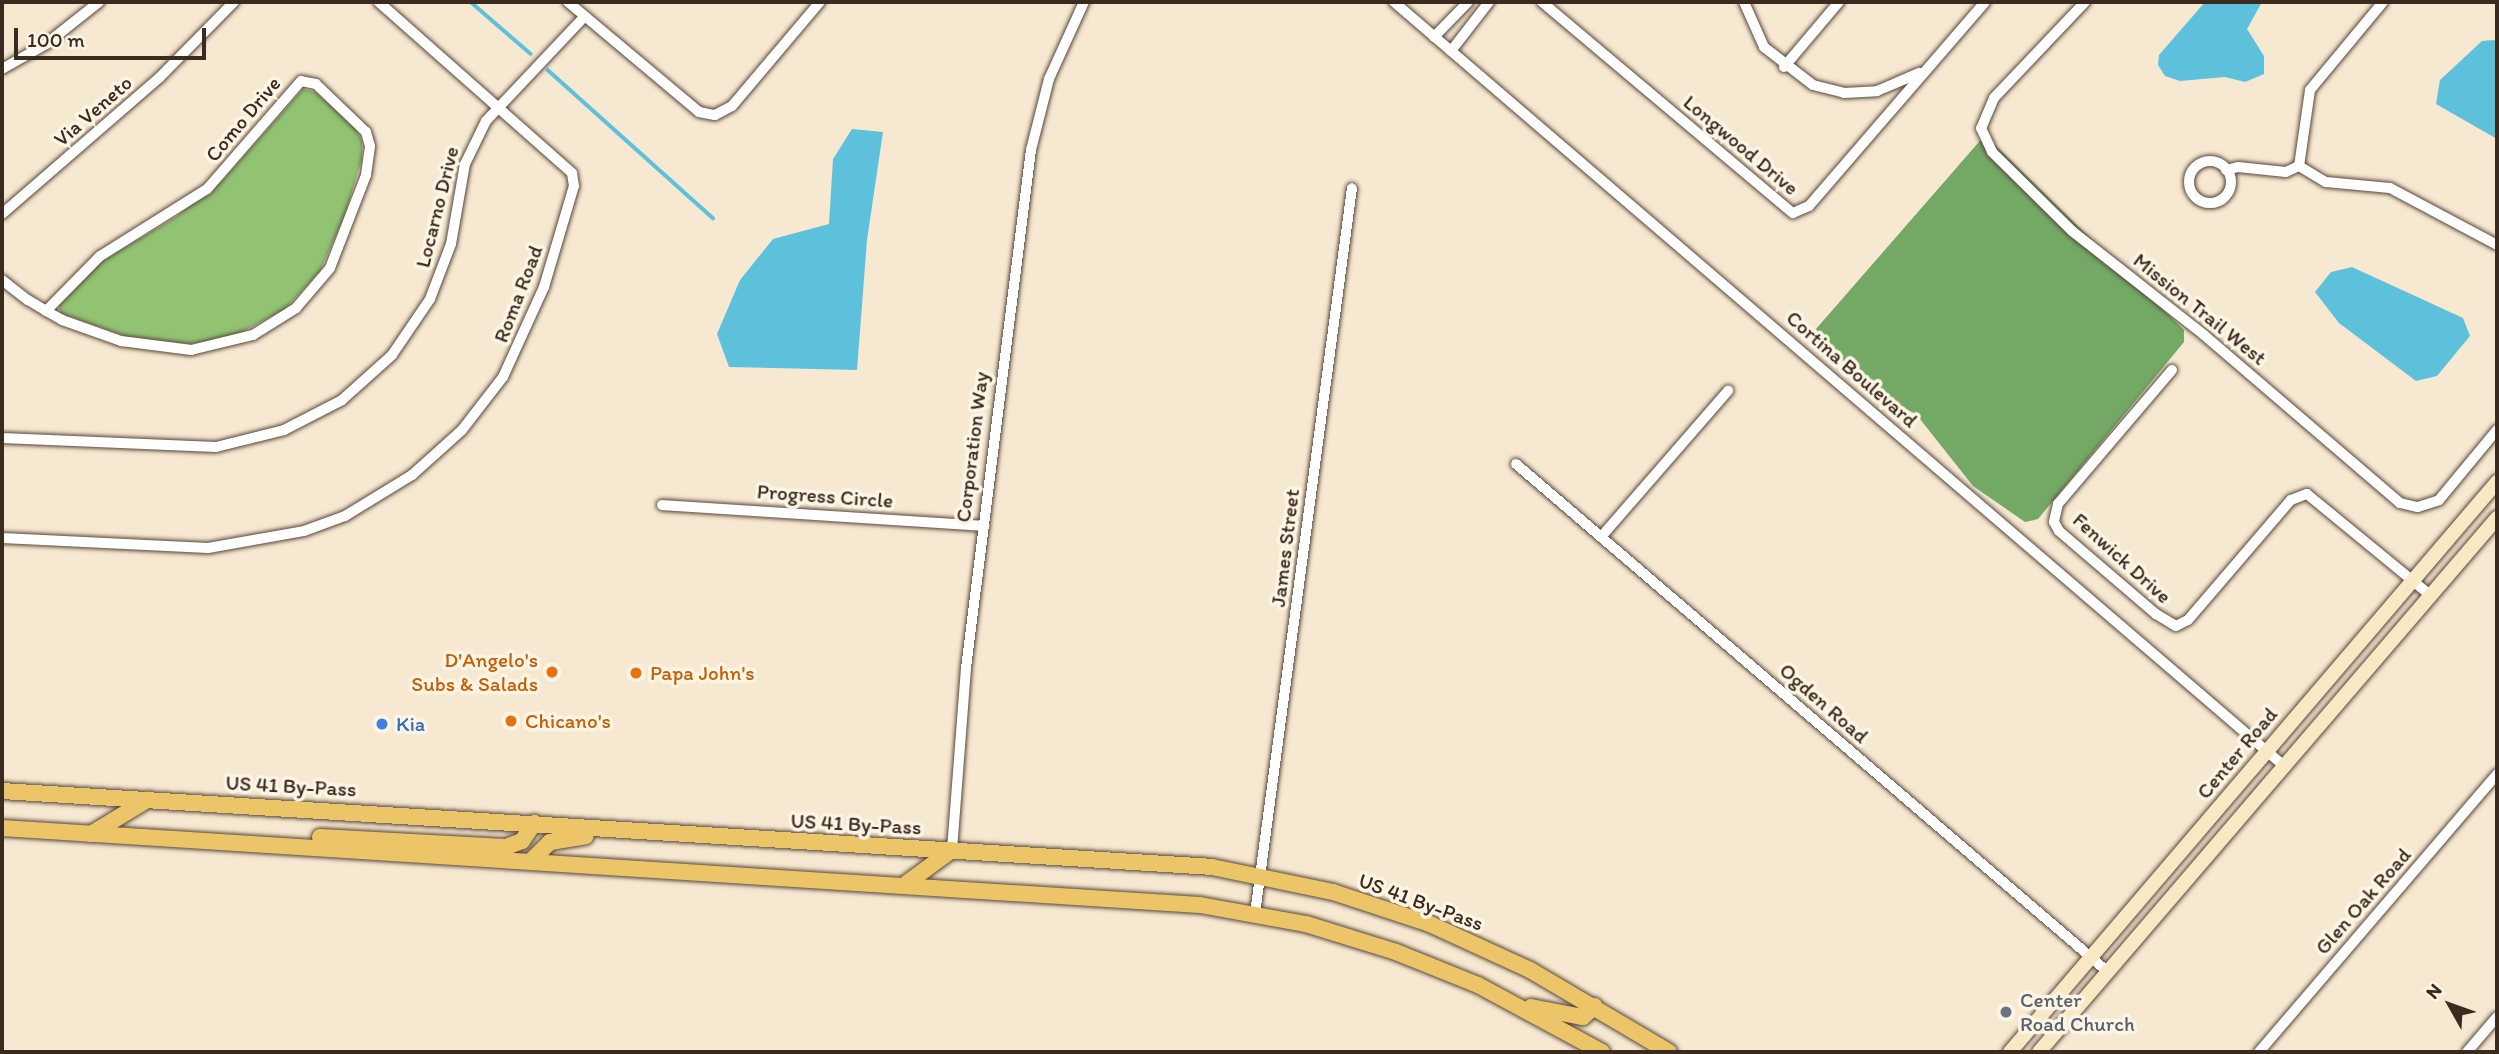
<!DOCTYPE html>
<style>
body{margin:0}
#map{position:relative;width:2499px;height:1054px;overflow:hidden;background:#f7e8d1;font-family:Itim,sans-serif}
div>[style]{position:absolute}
.green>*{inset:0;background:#91c373}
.forest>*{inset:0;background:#74a965}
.water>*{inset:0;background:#5ec1dc}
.stream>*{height:3.5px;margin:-1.75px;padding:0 1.75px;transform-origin:1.75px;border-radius:1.75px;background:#5ec1dc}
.roads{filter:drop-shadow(0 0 2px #574639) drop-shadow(0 0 2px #574639)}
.street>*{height:10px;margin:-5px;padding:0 5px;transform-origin:5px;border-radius:5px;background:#fff}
.street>.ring{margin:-5px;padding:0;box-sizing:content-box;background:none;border:10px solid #fff;border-radius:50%}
.secondary>*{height:14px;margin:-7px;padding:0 7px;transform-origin:7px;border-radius:7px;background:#f8e8c3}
.primary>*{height:16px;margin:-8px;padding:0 8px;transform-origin:8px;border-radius:8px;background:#edc569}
.dots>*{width:19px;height:19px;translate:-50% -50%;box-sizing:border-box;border:4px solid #fcf5e5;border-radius:50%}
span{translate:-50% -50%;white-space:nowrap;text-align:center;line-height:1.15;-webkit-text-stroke:7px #fcf5e5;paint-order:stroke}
.street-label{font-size:21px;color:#3b2a1e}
.food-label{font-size:21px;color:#c56008}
.right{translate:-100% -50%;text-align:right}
.left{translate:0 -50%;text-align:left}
.shop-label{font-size:21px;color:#366cbe}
.worship-label{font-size:21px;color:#5b616d}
.frame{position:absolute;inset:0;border:4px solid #3b2a1e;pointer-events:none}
.north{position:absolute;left:2415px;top:970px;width:70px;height:70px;-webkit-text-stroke:5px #fcf5e5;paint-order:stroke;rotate:310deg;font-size:19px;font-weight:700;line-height:28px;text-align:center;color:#3b2a1e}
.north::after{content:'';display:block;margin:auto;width:24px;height:32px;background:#3b2a1e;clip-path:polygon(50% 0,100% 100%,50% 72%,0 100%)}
.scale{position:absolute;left:14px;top:28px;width:192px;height:32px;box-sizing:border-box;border:4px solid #3b2a1e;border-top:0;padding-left:9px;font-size:21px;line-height:24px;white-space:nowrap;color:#3b2a1e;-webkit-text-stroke:5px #fcf5e5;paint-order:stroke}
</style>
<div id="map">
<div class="green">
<i style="clip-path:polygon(303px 89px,315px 92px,354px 126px,362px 141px,362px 159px,344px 217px,320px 271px,285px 309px,236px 335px,190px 344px,128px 337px,60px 313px,59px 304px,96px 265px,176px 217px,223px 180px)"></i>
</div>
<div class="forest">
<i style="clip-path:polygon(1985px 135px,2184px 330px,2184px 342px,2038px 519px,2025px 522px,1973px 486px,1916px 414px,1891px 402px,1823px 343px,1816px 329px)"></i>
</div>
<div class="water">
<i style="clip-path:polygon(2205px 2px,2262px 2px,2247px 29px,2264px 56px,2264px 74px,2245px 82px,2225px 77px,2180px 81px,2165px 76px,2158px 65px,2159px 55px)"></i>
<i style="clip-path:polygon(2494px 40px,2497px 43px,2497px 139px,2436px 104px,2440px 80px,2482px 41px)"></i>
<i style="clip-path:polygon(852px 129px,883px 132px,867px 240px,857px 370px,729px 367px,717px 334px,740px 280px,773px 239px,829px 224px,833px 159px)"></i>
<i style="clip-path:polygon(2352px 267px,2463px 318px,2470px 336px,2437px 376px,2416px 381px,2339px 323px,2315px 292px,2331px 272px)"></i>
</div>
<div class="stream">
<i style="left:471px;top:2px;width:79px;rotate:40.9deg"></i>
<i style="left:548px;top:70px;width:222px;rotate:41.9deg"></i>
</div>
<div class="roads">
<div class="street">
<i style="left:568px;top:2px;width:171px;rotate:40deg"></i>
<i style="left:699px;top:112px;width:16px;rotate:11deg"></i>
<i style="left:715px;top:115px;width:19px;rotate:-28deg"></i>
<i style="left:732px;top:106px;width:136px;rotate:-49.8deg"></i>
<i style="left:1394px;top:2px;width:1173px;rotate:40.64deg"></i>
<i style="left:1542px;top:2px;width:328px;rotate:40.1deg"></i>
<i style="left:1793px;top:213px;width:17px;rotate:-24deg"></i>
<i style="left:1809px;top:206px;width:269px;rotate:-49.2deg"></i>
<i style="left:1744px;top:2px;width:49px;rotate:66deg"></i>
<i style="left:1764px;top:47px;width:62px;rotate:37.8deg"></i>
<i style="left:1813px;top:85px;width:32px;rotate:14deg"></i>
<i style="left:1844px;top:93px;width:33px;rotate:-3deg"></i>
<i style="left:1877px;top:91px;width:46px;rotate:-23.2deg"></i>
<i style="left:2085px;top:2px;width:132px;rotate:133.5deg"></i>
<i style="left:1994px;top:98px;width:33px;rotate:113deg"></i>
<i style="left:1981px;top:128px;width:26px;rotate:65deg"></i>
<i style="left:1992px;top:152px;width:112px;rotate:44.6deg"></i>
<i style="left:2072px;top:231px;width:168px;rotate:38.2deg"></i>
<i style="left:2204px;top:335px;width:258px;rotate:40.6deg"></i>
<i style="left:2400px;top:503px;width:18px;rotate:13deg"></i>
<i style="left:2418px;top:507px;width:22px;rotate:-18deg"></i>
<i style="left:2439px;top:500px;width:91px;rotate:-50.4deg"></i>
<i style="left:2383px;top:2px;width:114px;rotate:129.7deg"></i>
<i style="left:2310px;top:90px;width:77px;rotate:98.2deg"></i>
<i style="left:2299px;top:166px;width:31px;rotate:31deg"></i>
<i style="left:2326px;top:182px;width:64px;rotate:5.4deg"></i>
<i style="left:2390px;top:188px;width:121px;rotate:28deg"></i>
<i style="left:1434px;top:37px;width:49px;rotate:-45.8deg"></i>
<i style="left:1451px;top:51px;width:62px;rotate:-52.2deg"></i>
<i style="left:1784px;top:67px;width:85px;rotate:-49.8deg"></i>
<i style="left:2px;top:69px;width:51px;rotate:-29.6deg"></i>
<i style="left:46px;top:44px;width:68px;rotate:-38.4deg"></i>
<i class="ring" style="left:2189px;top:161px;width:32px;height:32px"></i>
<i style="left:2226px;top:170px;width:12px;rotate:-14deg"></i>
<i style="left:2238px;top:167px;width:48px;rotate:5.9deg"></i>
<i style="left:2286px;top:172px;width:14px;rotate:-25deg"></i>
<i style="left:2px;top:214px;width:208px;rotate:-40.9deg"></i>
<i style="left:159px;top:78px;width:107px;rotate:-45.4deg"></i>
<i style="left:2px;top:280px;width:33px;rotate:38deg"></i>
<i style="left:28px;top:300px;width:21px;rotate:31deg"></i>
<i style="left:46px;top:311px;width:18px;rotate:29deg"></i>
<i style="left:62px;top:320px;width:63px;rotate:19.6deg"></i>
<i style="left:121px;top:341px;width:71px;rotate:7.3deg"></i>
<i style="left:191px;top:350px;width:64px;rotate:-13.6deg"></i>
<i style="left:253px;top:335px;width:51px;rotate:-32.1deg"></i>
<i style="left:296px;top:308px;width:52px;rotate:-49.6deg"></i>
<i style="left:330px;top:268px;width:100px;rotate:-68.8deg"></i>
<i style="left:366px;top:175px;width:29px;rotate:-82deg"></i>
<i style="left:370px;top:146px;width:15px;rotate:-106deg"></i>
<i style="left:366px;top:132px;width:69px;rotate:-136.2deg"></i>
<i style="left:316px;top:84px;width:15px;rotate:-169deg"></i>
<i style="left:301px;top:81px;width:143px;rotate:131deg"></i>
<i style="left:207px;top:189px;width:126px;rotate:147.9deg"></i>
<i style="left:100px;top:256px;width:77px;rotate:134.5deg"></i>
<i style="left:2172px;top:370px;width:176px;rotate:130.4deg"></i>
<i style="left:2058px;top:504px;width:18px;rotate:103deg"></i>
<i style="left:2054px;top:522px;width:10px;rotate:61deg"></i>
<i style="left:2059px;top:531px;width:128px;rotate:40.6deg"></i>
<i style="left:2156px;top:614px;width:23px;rotate:31deg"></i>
<i style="left:2176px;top:626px;width:13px;rotate:-27deg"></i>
<i style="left:2188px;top:620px;width:158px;rotate:-49.4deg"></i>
<i style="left:2291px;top:500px;width:17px;rotate:-21deg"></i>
<i style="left:2307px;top:494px;width:161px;rotate:39.4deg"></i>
<i style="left:2px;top:438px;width:214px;rotate:2.4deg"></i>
<i style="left:216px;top:447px;width:70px;rotate:-14deg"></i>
<i style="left:284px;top:430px;width:65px;rotate:-27.3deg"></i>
<i style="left:342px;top:400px;width:67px;rotate:-42deg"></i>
<i style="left:392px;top:355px;width:68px;rotate:-55.8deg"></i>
<i style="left:430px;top:299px;width:59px;rotate:-69.1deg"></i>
<i style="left:451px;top:244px;width:81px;rotate:-80.1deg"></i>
<i style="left:465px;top:164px;width:48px;rotate:-64deg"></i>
<i style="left:486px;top:121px;width:144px;rotate:-46.7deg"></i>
<i style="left:1516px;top:464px;width:780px;rotate:40.63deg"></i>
<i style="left:662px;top:505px;width:323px;rotate:3.7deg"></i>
<i style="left:1601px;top:537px;width:194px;rotate:-49deg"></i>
<i style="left:2px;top:538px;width:206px;rotate:2.8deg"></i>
<i style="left:208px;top:548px;width:97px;rotate:-10deg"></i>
<i style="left:304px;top:531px;width:44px;rotate:-20.1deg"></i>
<i style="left:345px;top:516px;width:79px;rotate:-31.5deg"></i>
<i style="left:412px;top:475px;width:67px;rotate:-42deg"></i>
<i style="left:462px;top:430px;width:67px;rotate:-52.3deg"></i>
<i style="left:503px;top:377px;width:99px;rotate:-65.5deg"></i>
<i style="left:544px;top:287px;width:105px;rotate:-73.5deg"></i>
<i style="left:574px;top:186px;width:13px;rotate:-99deg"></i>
<i style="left:572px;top:173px;width:258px;rotate:-138.5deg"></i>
<i style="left:952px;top:850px;width:183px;rotate:-85.6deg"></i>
<i style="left:966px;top:668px;width:522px;rotate:-82.85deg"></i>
<i style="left:1031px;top:150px;width:73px;rotate:-75.8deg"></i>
<i style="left:1049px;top:79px;width:85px;rotate:-65.6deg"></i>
<i style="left:1255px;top:914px;width:732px;rotate:-82.39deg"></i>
<i style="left:2259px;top:1052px;width:366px;rotate:-49.4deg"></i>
<i style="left:2467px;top:1052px;width:46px;rotate:-49.4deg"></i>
</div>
<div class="secondary">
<i style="left:2010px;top:1052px;width:750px;rotate:-49.49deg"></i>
<i style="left:2039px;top:1052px;width:704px;rotate:-49.38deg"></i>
</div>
<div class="primary">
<i style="left:2px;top:791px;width:1212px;rotate:3.59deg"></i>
<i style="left:1212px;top:867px;width:124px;rotate:11.7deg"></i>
<i style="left:1333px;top:892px;width:102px;rotate:18.3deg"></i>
<i style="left:1430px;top:924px;width:110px;rotate:24.7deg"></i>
<i style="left:1530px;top:970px;width:161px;rotate:30.5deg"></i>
<i style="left:2px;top:828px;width:1200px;rotate:3.68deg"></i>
<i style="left:1200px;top:905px;width:108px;rotate:10.2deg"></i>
<i style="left:1306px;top:924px;width:94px;rotate:17.3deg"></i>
<i style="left:1396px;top:952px;width:88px;rotate:21.9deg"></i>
<i style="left:1478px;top:985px;width:141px;rotate:28.4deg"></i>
<i style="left:91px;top:834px;width:66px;rotate:-31.3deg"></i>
<i style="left:320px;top:837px;width:186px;rotate:3.1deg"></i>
<i style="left:506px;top:847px;width:17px;rotate:-21deg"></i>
<i style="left:522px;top:841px;width:22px;rotate:-56deg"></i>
<i style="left:531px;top:861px;width:27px;rotate:-45deg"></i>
<i style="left:550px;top:842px;width:36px;rotate:-9deg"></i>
<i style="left:907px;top:883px;width:56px;rotate:-36.3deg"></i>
<i style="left:1531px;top:1007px;width:53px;rotate:10.9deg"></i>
<i style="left:1583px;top:1017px;width:16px;rotate:-43deg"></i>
</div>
</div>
<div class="dots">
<i style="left:552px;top:672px;background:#e8710a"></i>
<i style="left:636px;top:673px;background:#e8710a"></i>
<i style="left:511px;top:721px;background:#e8710a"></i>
<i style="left:382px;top:724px;background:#3f7fe0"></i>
<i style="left:2006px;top:1012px;background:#6b7280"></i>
</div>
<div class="street-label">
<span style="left:93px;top:111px;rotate:-41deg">Via Veneto</span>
<span style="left:243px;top:119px;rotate:-50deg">Como Drive</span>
<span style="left:1741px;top:145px;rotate:40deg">Longwood Drive</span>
<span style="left:437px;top:207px;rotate:-76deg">Locarno Drive</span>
<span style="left:518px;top:294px;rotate:-69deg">Roma Road</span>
<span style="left:2200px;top:309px;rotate:39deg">Mission Trail West</span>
<span style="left:1852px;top:369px;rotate:41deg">Cortina Boulevard</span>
<span style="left:972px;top:447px;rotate:-83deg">Corporation Way</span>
<span style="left:825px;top:496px;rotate:4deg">Progress Circle</span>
<span style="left:1285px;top:548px;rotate:-83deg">James Street</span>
<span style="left:2122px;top:558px;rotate:42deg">Fenwick Drive</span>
<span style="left:1824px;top:703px;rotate:41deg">Ogden Road</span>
<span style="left:2237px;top:753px;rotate:-50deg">Center Road</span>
<span style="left:291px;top:786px;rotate:3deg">US 41 By-Pass</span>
<span style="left:856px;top:824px;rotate:3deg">US 41 By-Pass</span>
<span style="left:2363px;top:901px;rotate:-49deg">Glen Oak Road</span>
<span style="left:1421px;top:902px;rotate:20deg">US 41 By-Pass</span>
</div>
<div class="food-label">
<span class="right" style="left:538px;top:672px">D'Angelo's<br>Subs &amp; Salads</span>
<span class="left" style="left:650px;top:673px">Papa John's</span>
<span class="left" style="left:525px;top:721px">Chicano's</span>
</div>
<div class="shop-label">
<span class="left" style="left:396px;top:724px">Kia</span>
</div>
<div class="worship-label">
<span class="left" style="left:2020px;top:1012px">Center<br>Road Church</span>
</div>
<div class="frame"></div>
<div class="north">N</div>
<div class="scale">100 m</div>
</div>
